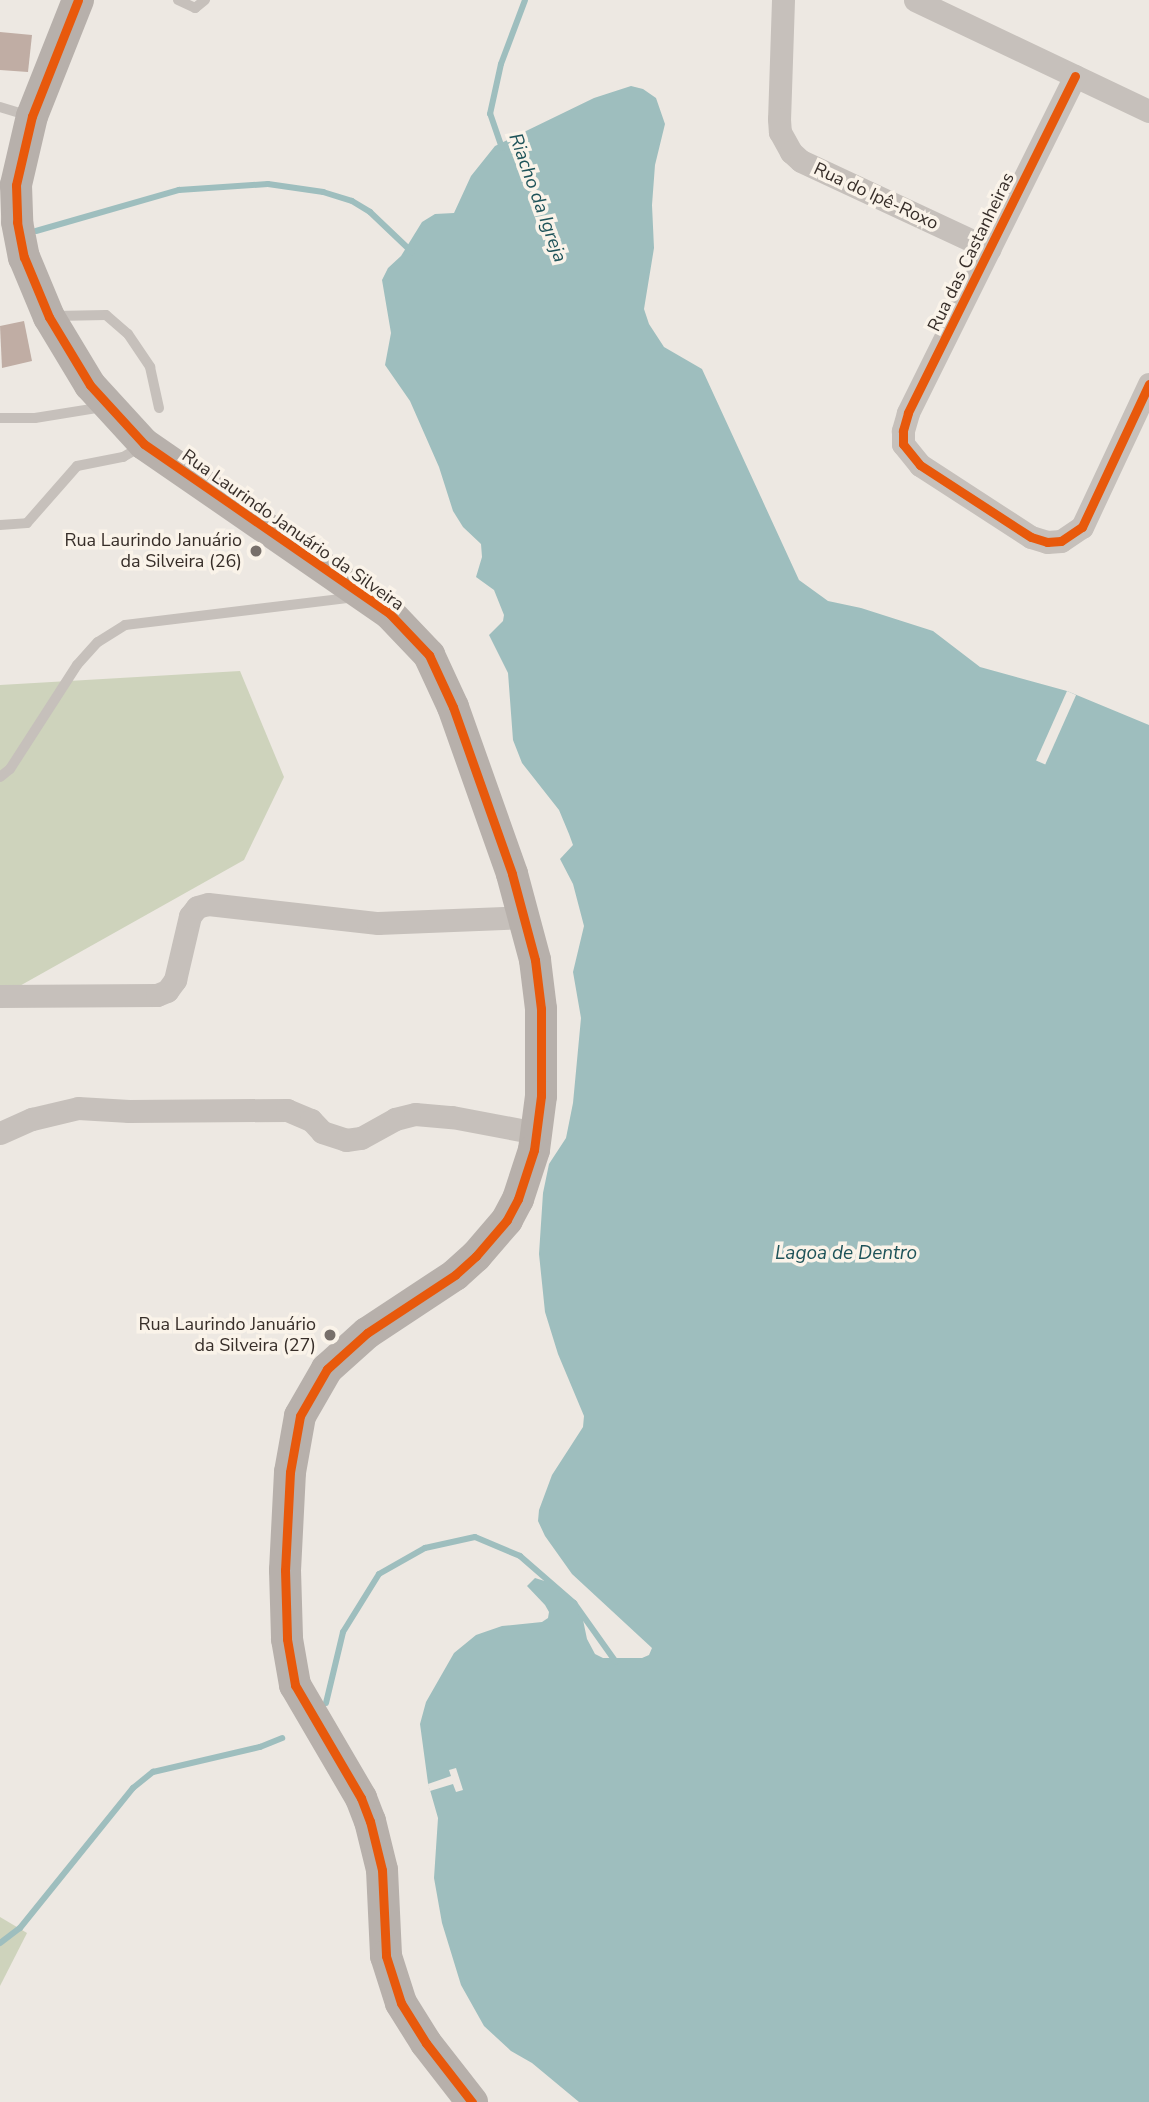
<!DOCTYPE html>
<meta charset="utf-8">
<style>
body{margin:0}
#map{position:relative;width:1149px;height:2102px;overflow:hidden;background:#ede8e2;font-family:"Nunito Sans",sans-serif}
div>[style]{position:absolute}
.green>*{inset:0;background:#ced3bc}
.water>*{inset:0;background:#9ebebe}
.pier>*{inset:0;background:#ede8e2;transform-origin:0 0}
.stream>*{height:6px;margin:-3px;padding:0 3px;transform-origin:3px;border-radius:3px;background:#9ebebe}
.building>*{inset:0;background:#c0ada4}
.service>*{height:10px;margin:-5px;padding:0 5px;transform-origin:5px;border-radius:5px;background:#c6c0bb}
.minor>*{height:23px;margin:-11.5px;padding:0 11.5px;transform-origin:11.5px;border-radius:11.5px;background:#c6c0bb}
.secondary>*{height:32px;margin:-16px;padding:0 16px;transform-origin:16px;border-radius:16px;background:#b7b0ab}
.cycleway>*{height:9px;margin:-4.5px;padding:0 4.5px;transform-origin:4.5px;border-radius:4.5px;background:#e8590c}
.dots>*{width:19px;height:19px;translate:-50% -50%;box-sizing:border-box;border:4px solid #faf3e9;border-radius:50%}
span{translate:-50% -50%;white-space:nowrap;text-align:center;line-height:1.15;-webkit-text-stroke:7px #faf3e9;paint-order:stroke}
.street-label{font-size:18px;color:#372e29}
.poi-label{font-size:18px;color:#372e29}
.right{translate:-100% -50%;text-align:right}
.water-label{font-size:19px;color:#1e5359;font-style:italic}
</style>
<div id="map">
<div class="green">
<i style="clip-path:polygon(240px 671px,284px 777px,244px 860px,0 997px,0 685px)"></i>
<i style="clip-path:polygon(0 1917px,27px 1933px,0 1986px)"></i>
</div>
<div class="water">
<i style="clip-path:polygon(631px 86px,643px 89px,656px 98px,665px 124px,655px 165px,652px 205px,654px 248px,644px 309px,649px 324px,664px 347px,702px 369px,799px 580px,828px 601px,861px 608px,933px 631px,980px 667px,1067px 691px,1149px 725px,1149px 2102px,579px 2102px,532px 2063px,511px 2051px,484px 2026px,461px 1985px,442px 1923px,434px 1878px,438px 1818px,428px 1783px,420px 1724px,426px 1702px,454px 1653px,476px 1635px,502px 1626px,542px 1622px,548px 1618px,549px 1612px,545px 1605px,527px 1586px,535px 1578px,551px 1583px,570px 1599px,582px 1615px,587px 1639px,595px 1654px,603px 1658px,642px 1658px,649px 1655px,652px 1648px,572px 1574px,545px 1536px,538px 1521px,539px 1510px,552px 1475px,583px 1427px,584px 1416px,558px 1354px,545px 1312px,539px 1254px,543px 1193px,549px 1164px,566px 1138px,573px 1103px,581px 1018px,573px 972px,584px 926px,573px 884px,560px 859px,573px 845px,569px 834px,559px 810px,522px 763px,513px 740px,508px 673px,489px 635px,503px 621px,504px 615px,494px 590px,476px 577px,482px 557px,481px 544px,463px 527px,453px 511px,439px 467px,410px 401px,385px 365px,391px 333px,382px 280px,388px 268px,401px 256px,422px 222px,435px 214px,454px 213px,471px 176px,495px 146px,594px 98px)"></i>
</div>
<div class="pier">
<i style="left:1067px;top:691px;width:10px;height:76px;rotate:24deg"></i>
<i style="clip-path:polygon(456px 1768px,463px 1790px,456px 1792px,453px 1784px,430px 1791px,428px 1784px,451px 1776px,449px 1770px)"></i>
</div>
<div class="stream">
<i style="left:502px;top:148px;width:36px;rotate:-109deg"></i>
<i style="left:490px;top:114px;width:51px;rotate:-77.6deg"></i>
<i style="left:501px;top:64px;width:68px;rotate:-69.4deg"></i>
<i style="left:36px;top:231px;width:149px;rotate:-16deg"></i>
<i style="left:179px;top:190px;width:89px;rotate:-3.9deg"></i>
<i style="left:268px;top:184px;width:56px;rotate:8.3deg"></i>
<i style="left:323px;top:192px;width:30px;rotate:17deg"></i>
<i style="left:352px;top:201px;width:21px;rotate:31deg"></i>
<i style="left:370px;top:212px;width:58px;rotate:43.6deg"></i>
<i style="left:326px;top:1703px;width:73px;rotate:-76.5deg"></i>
<i style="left:343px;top:1632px;width:68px;rotate:-58.2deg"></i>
<i style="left:379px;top:1574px;width:53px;rotate:-29.5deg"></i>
<i style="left:425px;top:1548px;width:51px;rotate:-12.4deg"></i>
<i style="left:475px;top:1537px;width:49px;rotate:22.9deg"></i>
<i style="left:520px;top:1556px;width:72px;rotate:41deg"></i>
<i style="left:574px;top:1603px;width:72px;rotate:54.6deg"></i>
<i style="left:0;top:1943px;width:25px;rotate:-37deg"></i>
<i style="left:20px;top:1928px;width:180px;rotate:-51.1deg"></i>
<i style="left:133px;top:1788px;width:26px;rotate:-39deg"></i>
<i style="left:153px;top:1772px;width:110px;rotate:-13.2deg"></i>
<i style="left:260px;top:1747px;width:24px;rotate:-22deg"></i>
</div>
<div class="building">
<i style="clip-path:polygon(0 32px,32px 35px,28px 72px,0 70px)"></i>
<i style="clip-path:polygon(24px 321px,32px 361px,2px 368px,0 326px)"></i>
</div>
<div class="service">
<i style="left:178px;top:0;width:19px;rotate:25deg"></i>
<i style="left:195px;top:8px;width:13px;rotate:-39deg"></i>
<i style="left:0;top:107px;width:30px;rotate:17deg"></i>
<i style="left:55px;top:316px;width:51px;rotate:-1.1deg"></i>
<i style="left:106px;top:315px;width:29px;rotate:41deg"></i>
<i style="left:128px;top:334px;width:40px;rotate:56deg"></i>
<i style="left:150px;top:367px;width:42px;rotate:77.6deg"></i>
<i style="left:0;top:418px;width:35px"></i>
<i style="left:35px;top:418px;width:70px;rotate:-9.1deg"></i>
<i style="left:0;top:525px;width:27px;rotate:-4deg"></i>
<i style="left:27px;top:523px;width:76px;rotate:-48.7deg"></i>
<i style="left:77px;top:466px;width:47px;rotate:-11.1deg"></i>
<i style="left:123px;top:457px;width:22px;rotate:-30deg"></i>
<i style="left:0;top:777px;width:13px;rotate:-39deg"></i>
<i style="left:10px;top:769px;width:124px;rotate:-57.2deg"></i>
<i style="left:77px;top:665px;width:31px;rotate:-48deg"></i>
<i style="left:98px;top:642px;width:32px;rotate:-32deg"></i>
<i style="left:125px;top:625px;width:232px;rotate:-6.9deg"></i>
</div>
<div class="minor">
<i style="left:783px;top:0;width:119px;rotate:91.9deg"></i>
<i style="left:779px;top:119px;width:13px;rotate:86deg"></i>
<i style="left:780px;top:132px;width:23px;rotate:61deg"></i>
<i style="left:791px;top:152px;width:13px;rotate:42deg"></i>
<i style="left:801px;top:161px;width:208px;rotate:25deg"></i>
<i style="left:915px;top:0;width:259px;rotate:25.4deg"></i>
<i style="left:1075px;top:76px;width:376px;rotate:116.4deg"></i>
<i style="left:908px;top:413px;width:19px;rotate:106deg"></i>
<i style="left:903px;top:431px;width:13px;rotate:90deg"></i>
<i style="left:903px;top:444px;width:27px;rotate:51deg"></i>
<i style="left:920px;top:465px;width:132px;rotate:33deg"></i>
<i style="left:1031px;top:537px;width:17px;rotate:17deg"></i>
<i style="left:1047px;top:542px;width:14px;rotate:-4deg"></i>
<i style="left:1061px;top:541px;width:25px;rotate:-34deg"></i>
<i style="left:1082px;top:527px;width:158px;rotate:-64.9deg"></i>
<i style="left:0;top:996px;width:157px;rotate:-0.4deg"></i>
<i style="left:157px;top:995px;width:11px;rotate:-22deg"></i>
<i style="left:167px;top:991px;width:14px;rotate:-54deg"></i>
<i style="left:175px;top:980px;width:66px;rotate:-76.8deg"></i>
<i style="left:190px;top:916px;width:11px;rotate:-52deg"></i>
<i style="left:197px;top:907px;width:11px;rotate:-15deg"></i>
<i style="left:208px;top:904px;width:171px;rotate:6.4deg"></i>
<i style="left:378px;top:923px;width:148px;rotate:-2.3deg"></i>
<i style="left:0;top:1133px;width:35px;rotate:-24deg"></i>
<i style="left:32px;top:1119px;width:47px;rotate:-13.4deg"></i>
<i style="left:78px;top:1108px;width:51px;rotate:3.4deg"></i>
<i style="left:129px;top:1111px;width:158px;rotate:-0.4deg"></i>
<i style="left:287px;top:1110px;width:26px;rotate:23deg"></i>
<i style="left:311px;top:1120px;width:16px;rotate:47deg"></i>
<i style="left:322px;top:1132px;width:25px;rotate:18deg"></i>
<i style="left:346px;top:1140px;width:15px;rotate:-8deg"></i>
<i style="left:361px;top:1138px;width:39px;rotate:-29deg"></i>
<i style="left:395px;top:1119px;width:21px;rotate:-14deg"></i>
<i style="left:415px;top:1114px;width:37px;rotate:5deg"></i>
<i style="left:452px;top:1117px;width:86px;rotate:10.7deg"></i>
</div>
<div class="secondary">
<i style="left:78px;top:0;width:125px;rotate:111.6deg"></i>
<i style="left:32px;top:116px;width:71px;rotate:103.1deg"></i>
<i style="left:16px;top:185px;width:37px;rotate:88deg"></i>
<i style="left:17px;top:222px;width:36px;rotate:79deg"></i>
<i style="left:24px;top:257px;width:65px;rotate:67.4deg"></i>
<i style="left:49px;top:317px;width:79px;rotate:58.9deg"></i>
<i style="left:90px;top:385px;width:80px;rotate:47.5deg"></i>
<i style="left:144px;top:444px;width:299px;rotate:34.6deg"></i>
<i style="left:390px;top:614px;width:57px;rotate:46.4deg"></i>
<i style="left:429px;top:655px;width:57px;rotate:65.2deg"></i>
<i style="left:453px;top:707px;width:177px;rotate:70.5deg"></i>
<i style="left:512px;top:874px;width:89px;rotate:75deg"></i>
<i style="left:535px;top:960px;width:49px;rotate:83deg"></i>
<i style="left:541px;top:1009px;width:87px;rotate:90deg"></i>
<i style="left:541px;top:1096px;width:54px;rotate:97.4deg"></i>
<i style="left:534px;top:1150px;width:52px;rotate:108.1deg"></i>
<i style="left:518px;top:1199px;width:24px;rotate:118deg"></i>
<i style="left:507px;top:1220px;width:48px;rotate:130.7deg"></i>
<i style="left:476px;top:1256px;width:28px;rotate:138deg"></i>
<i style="left:455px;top:1275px;width:105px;rotate:146.6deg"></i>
<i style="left:367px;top:1333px;width:54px;rotate:138deg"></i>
<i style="left:327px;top:1369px;width:54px;rotate:119.9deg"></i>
<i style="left:300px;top:1416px;width:57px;rotate:100.1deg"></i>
<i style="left:290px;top:1472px;width:98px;rotate:92.9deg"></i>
<i style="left:285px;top:1570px;width:69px;rotate:88.3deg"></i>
<i style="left:287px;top:1639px;width:47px;rotate:80.1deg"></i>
<i style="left:295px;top:1685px;width:131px;rotate:59.7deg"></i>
<i style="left:361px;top:1798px;width:25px;rotate:69deg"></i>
<i style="left:370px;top:1821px;width:50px;rotate:76.2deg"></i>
<i style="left:382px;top:1870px;width:86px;rotate:87.3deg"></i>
<i style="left:386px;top:1956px;width:49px;rotate:72.3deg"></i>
<i style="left:401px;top:2003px;width:47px;rotate:58deg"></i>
<i style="left:426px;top:2043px;width:75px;rotate:52.1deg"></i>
</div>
<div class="cycleway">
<i style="left:78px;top:0;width:125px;rotate:111.6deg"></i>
<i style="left:32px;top:116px;width:71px;rotate:103.1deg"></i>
<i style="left:16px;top:185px;width:37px;rotate:88deg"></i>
<i style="left:17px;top:222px;width:36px;rotate:79deg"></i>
<i style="left:24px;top:257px;width:65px;rotate:67.4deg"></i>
<i style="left:49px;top:317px;width:79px;rotate:58.9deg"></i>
<i style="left:90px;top:385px;width:80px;rotate:47.5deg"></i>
<i style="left:144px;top:444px;width:299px;rotate:34.6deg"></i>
<i style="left:390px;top:614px;width:57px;rotate:46.4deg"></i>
<i style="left:429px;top:655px;width:57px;rotate:65.2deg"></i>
<i style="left:453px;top:707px;width:177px;rotate:70.5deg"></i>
<i style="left:512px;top:874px;width:89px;rotate:75deg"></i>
<i style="left:535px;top:960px;width:49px;rotate:83deg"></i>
<i style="left:541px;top:1009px;width:87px;rotate:90deg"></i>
<i style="left:541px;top:1096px;width:54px;rotate:97.4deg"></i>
<i style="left:534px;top:1150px;width:52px;rotate:108.1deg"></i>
<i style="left:518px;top:1199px;width:24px;rotate:118deg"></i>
<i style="left:507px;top:1220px;width:48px;rotate:130.7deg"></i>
<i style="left:476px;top:1256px;width:28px;rotate:138deg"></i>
<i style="left:455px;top:1275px;width:105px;rotate:146.6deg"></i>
<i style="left:367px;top:1333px;width:54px;rotate:138deg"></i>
<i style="left:327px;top:1369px;width:54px;rotate:119.9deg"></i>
<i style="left:300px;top:1416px;width:57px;rotate:100.1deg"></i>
<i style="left:290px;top:1472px;width:98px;rotate:92.9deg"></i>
<i style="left:285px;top:1570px;width:69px;rotate:88.3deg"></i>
<i style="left:287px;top:1639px;width:47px;rotate:80.1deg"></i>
<i style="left:295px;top:1685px;width:131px;rotate:59.7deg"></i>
<i style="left:361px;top:1798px;width:25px;rotate:69deg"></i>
<i style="left:370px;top:1821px;width:50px;rotate:76.2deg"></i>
<i style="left:382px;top:1870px;width:86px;rotate:87.3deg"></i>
<i style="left:386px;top:1956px;width:49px;rotate:72.3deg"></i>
<i style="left:401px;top:2003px;width:47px;rotate:58deg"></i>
<i style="left:426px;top:2043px;width:75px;rotate:52.1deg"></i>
<i style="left:1075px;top:76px;width:376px;rotate:116.4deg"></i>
<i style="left:908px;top:413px;width:19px;rotate:106deg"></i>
<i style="left:903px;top:431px;width:13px;rotate:90deg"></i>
<i style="left:903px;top:444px;width:27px;rotate:51deg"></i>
<i style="left:920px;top:465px;width:132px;rotate:33deg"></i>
<i style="left:1031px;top:537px;width:17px;rotate:17deg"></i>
<i style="left:1047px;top:542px;width:14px;rotate:-4deg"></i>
<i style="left:1061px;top:541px;width:25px;rotate:-34deg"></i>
<i style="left:1082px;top:527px;width:158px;rotate:-64.9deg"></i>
</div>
<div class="dots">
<i style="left:256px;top:551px;background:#776f6a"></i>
<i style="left:330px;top:1335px;background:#776f6a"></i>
</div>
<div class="street-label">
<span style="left:876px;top:196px;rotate:25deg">Rua do Ipê-Roxo</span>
<span style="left:971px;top:252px;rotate:-64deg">Rua das Castanheiras</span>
<span style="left:293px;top:530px;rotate:35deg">Rua Laurindo Januário da Silveira</span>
</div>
<div class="poi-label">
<span class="right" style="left:242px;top:551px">Rua Laurindo Januário<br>da Silveira (26)</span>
<span class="right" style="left:316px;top:1335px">Rua Laurindo Januário<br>da Silveira (27)</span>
</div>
<div class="water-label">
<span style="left:537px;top:198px;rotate:70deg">Riacho da Igreja</span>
<span style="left:846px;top:1254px">Lagoa de Dentro</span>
</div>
</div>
